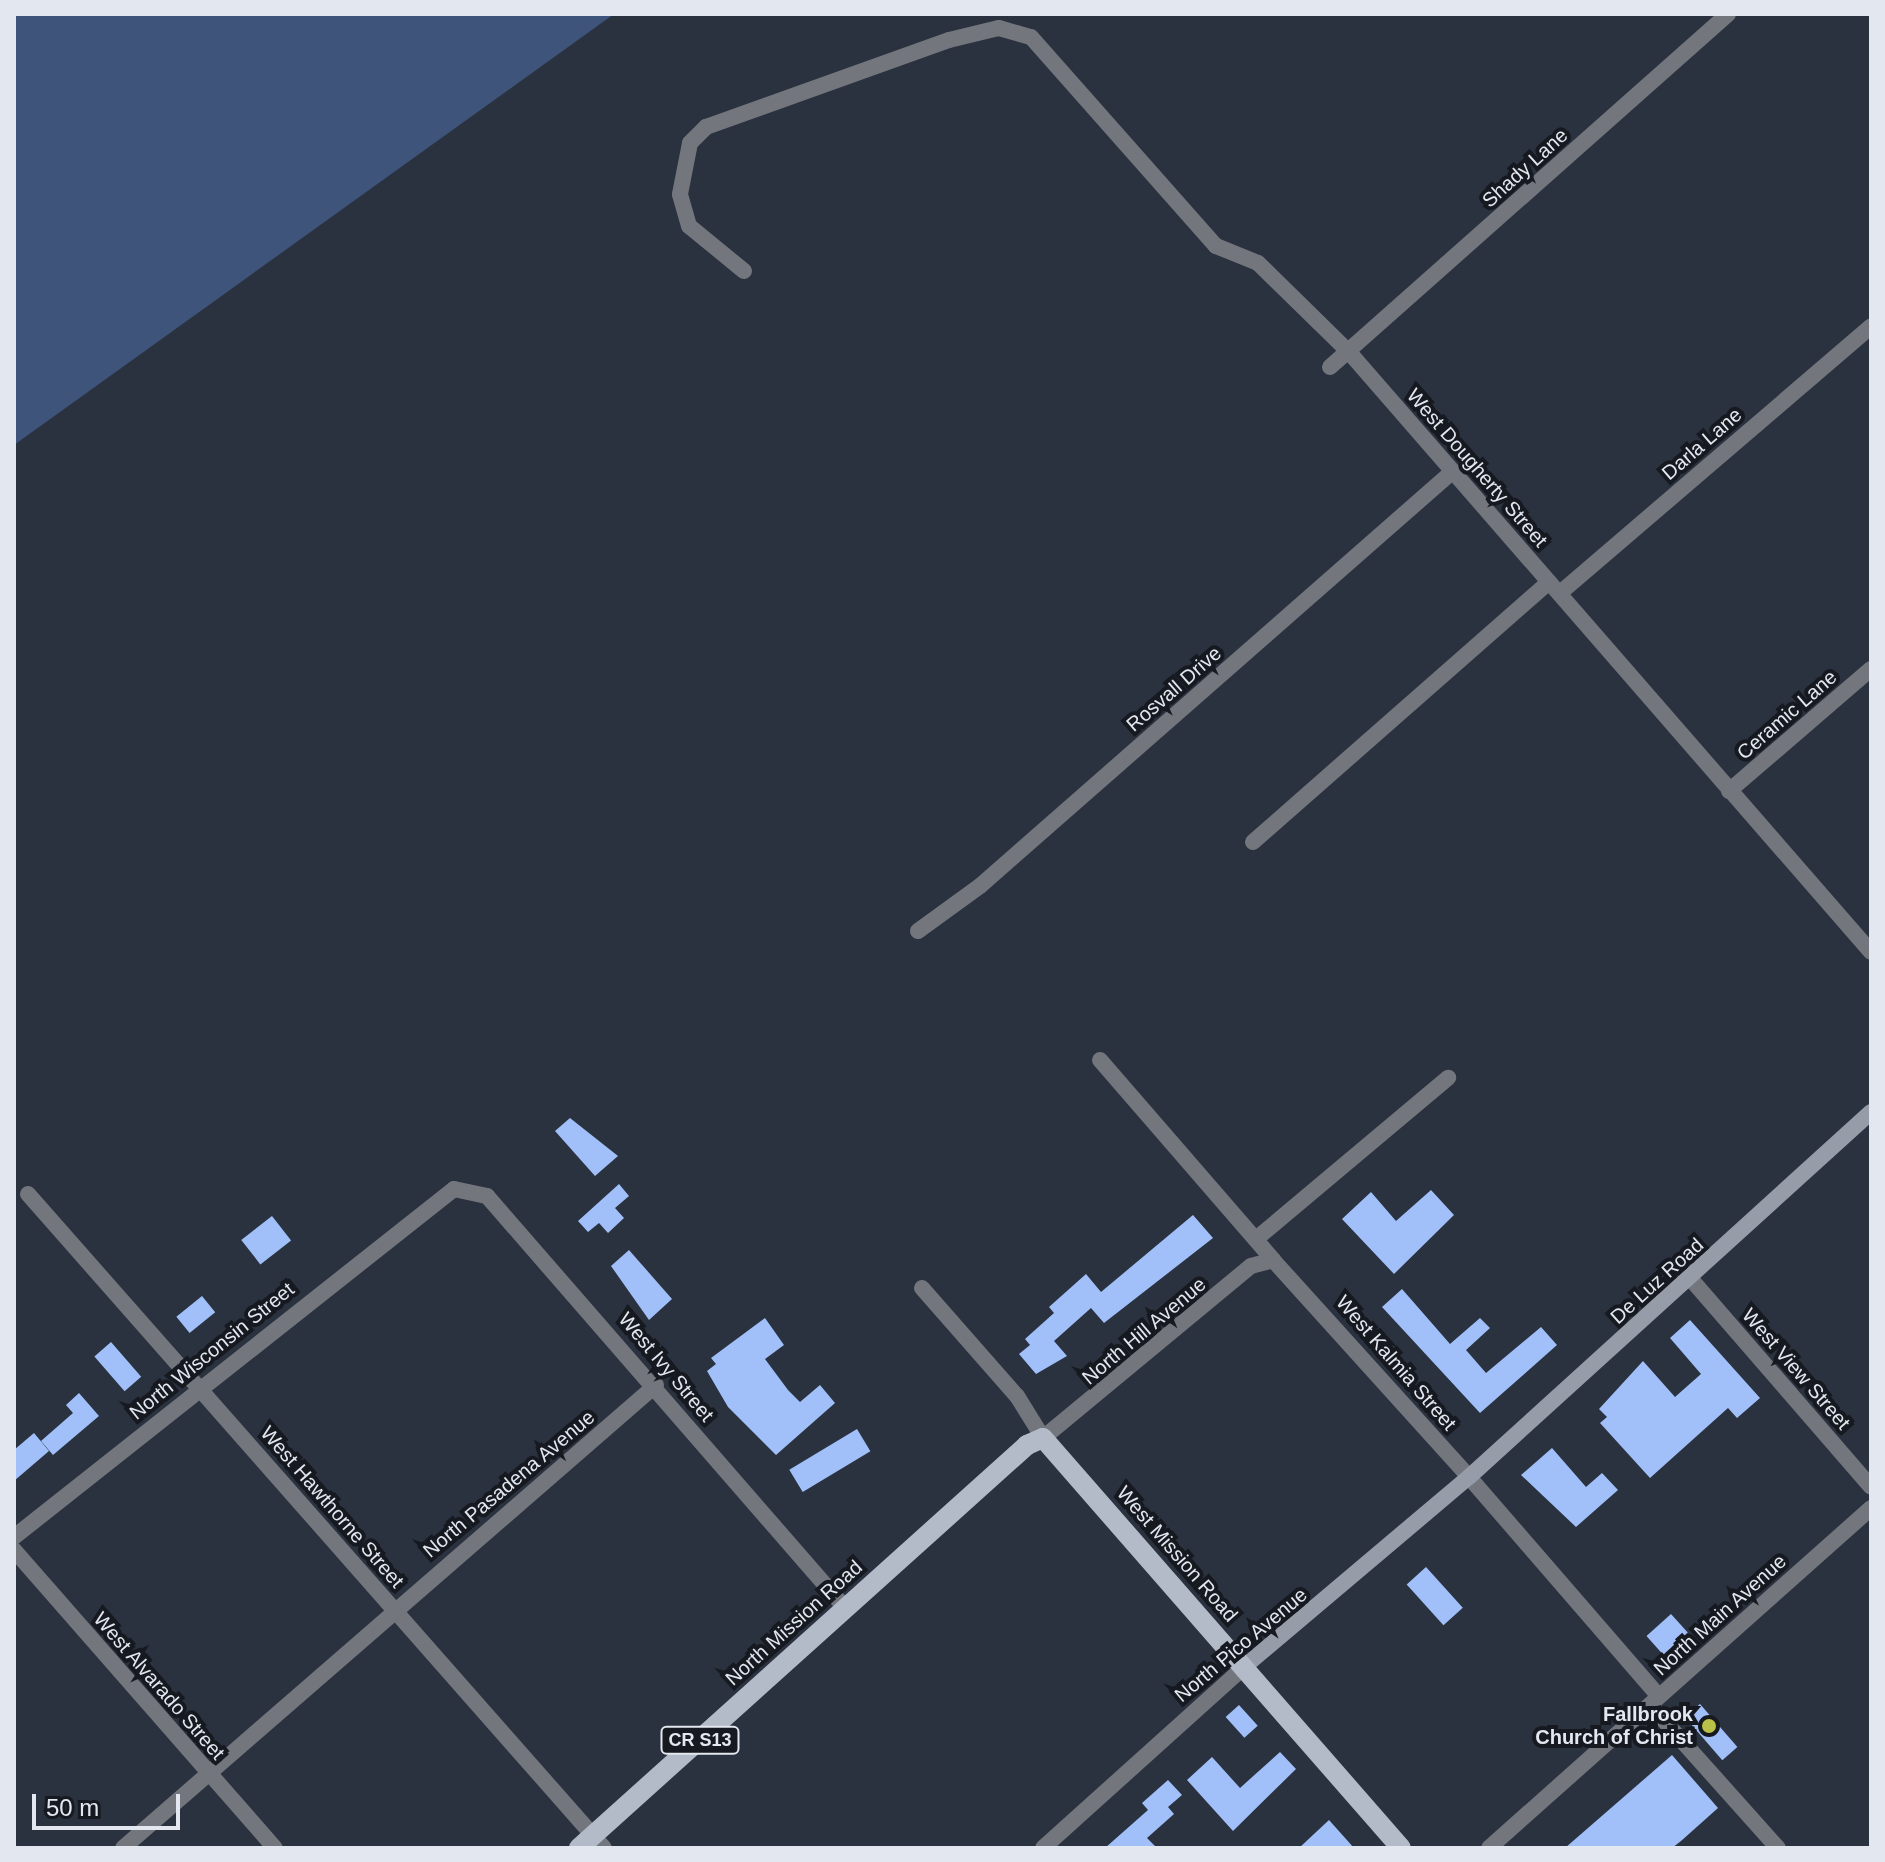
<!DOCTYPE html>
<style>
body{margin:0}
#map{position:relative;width:1885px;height:1862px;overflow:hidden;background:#2a323f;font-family:Arial,sans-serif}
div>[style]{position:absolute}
.green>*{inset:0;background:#3f547b}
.building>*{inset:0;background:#a1c0fa;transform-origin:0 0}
.minor>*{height:16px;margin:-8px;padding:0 8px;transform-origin:8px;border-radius:8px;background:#73767d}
.tertiary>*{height:16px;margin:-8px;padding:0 8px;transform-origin:8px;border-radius:8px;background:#73767d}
.secondary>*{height:16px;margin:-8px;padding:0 8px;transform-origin:8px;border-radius:8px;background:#979da8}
.primary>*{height:20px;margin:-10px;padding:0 10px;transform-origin:10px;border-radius:10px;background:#b3bbc9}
.dots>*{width:22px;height:22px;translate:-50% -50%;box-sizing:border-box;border:4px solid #16191f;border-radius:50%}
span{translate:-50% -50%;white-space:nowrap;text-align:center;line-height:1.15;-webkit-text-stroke:8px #16191f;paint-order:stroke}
.shield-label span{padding:2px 6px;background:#16191f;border:2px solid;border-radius:6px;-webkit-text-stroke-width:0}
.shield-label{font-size:18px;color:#e2e7f0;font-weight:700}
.street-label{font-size:20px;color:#e2e7f0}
.poi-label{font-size:20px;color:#e2e7f0;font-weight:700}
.right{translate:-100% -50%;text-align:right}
.frame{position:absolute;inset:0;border:16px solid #e2e7f0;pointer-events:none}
.scale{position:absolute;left:32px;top:1794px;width:148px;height:36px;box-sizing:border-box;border:4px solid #e2e7f0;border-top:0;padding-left:10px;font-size:24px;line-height:28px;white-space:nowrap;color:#e2e7f0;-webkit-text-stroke:6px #16191f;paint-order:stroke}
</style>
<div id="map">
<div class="green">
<i style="clip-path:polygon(14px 14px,614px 14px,14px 445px)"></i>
</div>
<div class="building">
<i style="clip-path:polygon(570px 1118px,618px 1156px,595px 1176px,555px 1131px)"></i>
<i style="clip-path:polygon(619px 1184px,629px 1196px,615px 1208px,624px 1218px,608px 1233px,599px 1223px,588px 1232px,578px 1221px)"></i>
<i style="clip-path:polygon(1431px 1190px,1454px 1215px,1394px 1274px,1342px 1219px,1371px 1192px,1396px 1221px)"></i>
<i style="clip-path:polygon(1193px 1215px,1213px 1238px,1104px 1323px,1091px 1308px,1054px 1341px,1067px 1356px,1036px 1374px,1019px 1354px,1030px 1345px,1025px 1339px,1054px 1313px,1049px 1307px,1086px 1274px,1101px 1292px)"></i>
<i style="left:272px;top:1216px;width:31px;height:39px;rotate:52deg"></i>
<i style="clip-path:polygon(629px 1250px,672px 1299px,649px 1320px,611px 1266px)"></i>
<i style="clip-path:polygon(1402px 1289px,1450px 1344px,1480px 1318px,1490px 1328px,1466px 1350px,1486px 1373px,1541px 1327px,1557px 1345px,1480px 1413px,1382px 1307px)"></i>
<i style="left:202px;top:1296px;width:21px;height:33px;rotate:51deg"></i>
<i style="clip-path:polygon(765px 1318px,784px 1345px,765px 1359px,788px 1390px,800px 1402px,820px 1385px,835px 1403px,776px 1455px,728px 1407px,707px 1371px,716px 1364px,711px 1358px)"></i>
<i style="clip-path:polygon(1690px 1320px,1760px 1398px,1737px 1418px,1728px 1408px,1650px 1478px,1600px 1423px,1607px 1417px,1599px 1409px,1643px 1361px,1675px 1397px,1701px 1374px,1670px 1338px)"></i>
<i style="left:111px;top:1342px;width:46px;height:22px;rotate:49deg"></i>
<i style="clip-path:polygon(79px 1393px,99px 1416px,53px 1455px,41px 1441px,73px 1413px,66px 1405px)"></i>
<i style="left:857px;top:1429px;width:26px;height:79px;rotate:59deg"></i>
<i style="clip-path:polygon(34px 1433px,49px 1451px,14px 1481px,14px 1450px)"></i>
<i style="clip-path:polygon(1552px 1448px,1586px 1487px,1602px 1473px,1618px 1490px,1576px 1527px,1521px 1475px)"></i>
<i style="left:1426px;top:1567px;width:55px;height:26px;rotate:48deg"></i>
<i style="left:1671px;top:1614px;width:25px;height:33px;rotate:48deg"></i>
<i style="left:1700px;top:1704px;width:57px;height:20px;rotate:49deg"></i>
<i style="left:1239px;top:1705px;width:28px;height:18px;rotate:48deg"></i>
<i style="clip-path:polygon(1280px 1752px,1296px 1769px,1233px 1831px,1187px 1780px,1212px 1757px,1240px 1788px)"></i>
<i style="clip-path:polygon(1672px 1755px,1718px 1808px,1681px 1841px,1672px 1848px,1565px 1848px)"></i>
<i style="clip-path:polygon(1168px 1780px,1182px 1795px,1168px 1807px,1174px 1814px,1147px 1838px,1157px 1848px,1105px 1848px,1148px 1810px,1142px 1803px)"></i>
<i style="clip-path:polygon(1329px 1820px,1354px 1848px,1299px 1848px)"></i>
</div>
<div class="minor">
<i style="left:744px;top:271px;width:71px;rotate:-140.7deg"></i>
<i style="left:689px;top:226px;width:33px;rotate:-106deg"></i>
<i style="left:680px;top:194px;width:52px;rotate:-78.9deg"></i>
<i style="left:690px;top:143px;width:23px;rotate:-45deg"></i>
<i style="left:706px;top:127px;width:258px;rotate:-19.7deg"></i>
<i style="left:949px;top:40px;width:51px;rotate:-13.5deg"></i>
<i style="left:999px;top:28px;width:33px;rotate:16deg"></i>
<i style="left:1031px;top:37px;width:279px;rotate:48.5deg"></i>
<i style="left:1216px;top:246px;width:45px;rotate:22deg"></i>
<i style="left:1258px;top:263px;width:127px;rotate:44.4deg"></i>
<i style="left:1349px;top:352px;width:795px;rotate:48.98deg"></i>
<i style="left:1330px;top:367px;width:532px;rotate:-41.57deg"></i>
<i style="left:1560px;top:593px;width:410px;rotate:-40.6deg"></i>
<i style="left:1729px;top:791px;width:187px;rotate:-40.7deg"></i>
<i style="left:1253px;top:842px;width:394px;rotate:-41.3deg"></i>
<i style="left:918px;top:931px;width:77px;rotate:-36deg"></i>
<i style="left:980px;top:886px;width:629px;rotate:-41.26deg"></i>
<i style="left:1100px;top:1060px;width:264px;rotate:49.1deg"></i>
<i style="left:28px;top:1194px;width:871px;rotate:48.63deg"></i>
<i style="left:1256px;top:1239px;width:251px;rotate:-40deg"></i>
<i style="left:1690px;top:1278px;width:276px;rotate:49.1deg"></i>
<i style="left:922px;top:1288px;width:144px;rotate:48.7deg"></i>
<i style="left:1017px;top:1396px;width:49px;rotate:58.2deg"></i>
<i style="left:1469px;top:1477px;width:290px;rotate:49.1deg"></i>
<i style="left:14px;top:1537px;width:561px;rotate:-38.34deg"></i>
<i style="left:454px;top:1189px;width:34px;rotate:12deg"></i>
<i style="left:487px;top:1196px;width:547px;rotate:49deg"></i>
<i style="left:1650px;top:1705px;width:192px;rotate:48.2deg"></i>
<i style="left:123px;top:1848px;width:706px;rotate:-40.98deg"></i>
</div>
<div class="tertiary">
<i style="left:1043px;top:1438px;width:270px;rotate:-39.6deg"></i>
<i style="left:1251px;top:1266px;width:23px;rotate:-15deg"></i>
<i style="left:1273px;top:1260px;width:292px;rotate:47.9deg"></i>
<i style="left:14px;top:1550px;width:396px;rotate:48.8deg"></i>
<i style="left:1043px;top:1848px;width:270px;rotate:-42deg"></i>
<i style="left:1489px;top:1848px;width:511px;rotate:-41.67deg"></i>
</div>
<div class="secondary">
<i style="left:1244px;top:1667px;width:294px;rotate:-40.2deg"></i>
<i style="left:1469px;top:1477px;width:543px;rotate:-42.24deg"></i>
</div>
<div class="primary">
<i style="left:579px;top:1848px;width:603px;rotate:-41.97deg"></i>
<i style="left:1027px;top:1445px;width:17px;rotate:-24deg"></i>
<i style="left:1043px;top:1438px;width:544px;rotate:48.87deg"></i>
</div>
<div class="dots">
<i style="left:1709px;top:1726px;background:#b9c146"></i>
</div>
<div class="shield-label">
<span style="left:700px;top:1740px">CR S13</span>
</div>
<div class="street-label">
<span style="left:1525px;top:168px;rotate:-42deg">Shady Lane</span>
<span style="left:1702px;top:444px;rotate:-41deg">Darla Lane</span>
<span style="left:1477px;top:468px;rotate:49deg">West Dougherty Street</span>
<span style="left:1174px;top:689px;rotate:-41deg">Rosvall Drive</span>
<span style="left:1787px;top:715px;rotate:-41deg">Ceramic Lane</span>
<span style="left:1657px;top:1281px;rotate:-42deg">De Luz Road</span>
<span style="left:1144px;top:1331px;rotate:-40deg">North Hill Avenue</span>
<span style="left:212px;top:1351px;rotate:-39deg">North Wisconsin Street</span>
<span style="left:1396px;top:1363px;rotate:49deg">West Kalmia Street</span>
<span style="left:666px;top:1367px;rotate:50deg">West Ivy Street</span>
<span style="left:1796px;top:1369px;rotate:49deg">West View Street</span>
<span style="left:509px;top:1484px;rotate:-40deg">North Pasadena Avenue</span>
<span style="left:332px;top:1507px;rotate:49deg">West Hawthorne Street</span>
<span style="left:1177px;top:1554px;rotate:49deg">West Mission Road</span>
<span style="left:1720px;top:1615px;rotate:-42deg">North Main Avenue</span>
<span style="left:794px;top:1623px;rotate:-42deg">North Mission Road</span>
<span style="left:1241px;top:1645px;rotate:-40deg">North Pico Avenue</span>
<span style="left:159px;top:1686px;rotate:49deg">West Alvarado Street</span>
</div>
<div class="poi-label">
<span class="right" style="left:1693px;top:1726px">Fallbrook<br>Church of Christ</span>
</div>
<div class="frame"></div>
<div class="scale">50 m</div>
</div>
